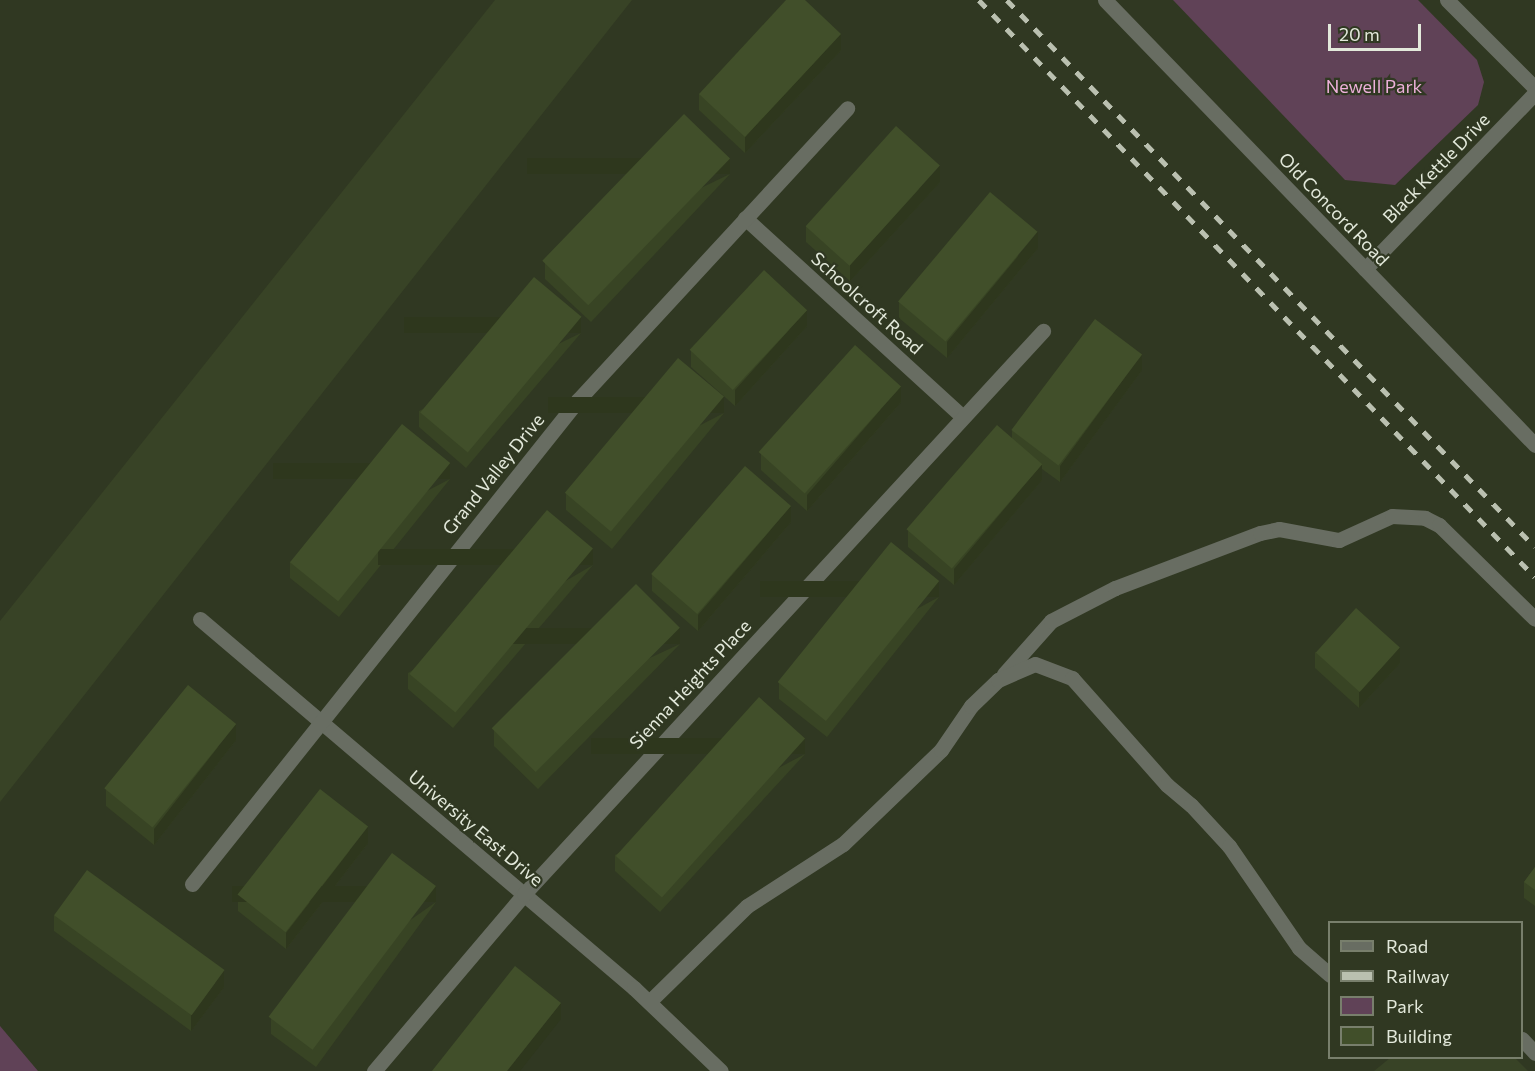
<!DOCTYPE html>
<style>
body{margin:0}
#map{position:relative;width:1535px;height:1071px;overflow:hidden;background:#303822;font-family:Commissioner,sans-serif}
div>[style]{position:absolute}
.built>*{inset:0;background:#384326}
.green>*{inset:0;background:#604257}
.service>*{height:15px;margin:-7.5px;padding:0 7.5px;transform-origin:7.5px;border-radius:7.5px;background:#686d62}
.minor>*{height:15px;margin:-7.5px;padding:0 7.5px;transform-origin:7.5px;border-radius:7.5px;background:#686d62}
.tertiary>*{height:15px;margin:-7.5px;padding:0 7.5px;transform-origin:7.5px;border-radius:7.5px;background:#686d62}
.rail>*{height:4.5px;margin-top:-2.25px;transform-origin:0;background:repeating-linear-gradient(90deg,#bac0b0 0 10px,transparent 0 20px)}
.wall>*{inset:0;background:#384424}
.shaded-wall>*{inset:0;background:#2e371d;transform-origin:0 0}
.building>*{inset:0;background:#414f2a;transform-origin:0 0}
span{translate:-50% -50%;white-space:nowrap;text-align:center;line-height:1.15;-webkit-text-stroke:4.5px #303822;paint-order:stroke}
.park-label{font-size:18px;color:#edb0da}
.street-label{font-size:18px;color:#e3e9db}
.legend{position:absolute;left:1328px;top:921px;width:195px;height:138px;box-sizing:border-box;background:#303822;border:2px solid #787f6c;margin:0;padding:8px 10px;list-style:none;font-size:18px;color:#e3e9db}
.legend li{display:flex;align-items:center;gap:12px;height:30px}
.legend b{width:30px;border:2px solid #787f6c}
.scale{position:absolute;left:1328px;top:24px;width:93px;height:27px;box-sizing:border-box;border:3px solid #e3e9db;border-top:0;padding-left:8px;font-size:18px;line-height:21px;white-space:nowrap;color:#e3e9db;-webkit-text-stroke:4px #303822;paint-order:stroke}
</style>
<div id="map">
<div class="built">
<i style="clip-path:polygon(495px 0,632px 0,0 802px,0 621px)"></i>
<i style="clip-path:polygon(1390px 1058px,1515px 1058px,1528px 1071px,1374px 1071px)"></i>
</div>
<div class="green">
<i style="clip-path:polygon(1173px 0,1418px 0,1477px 60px,1484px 82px,1478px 105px,1395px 185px,1345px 180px)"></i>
<i style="clip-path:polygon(0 1026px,38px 1071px,0 1071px)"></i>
</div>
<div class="service">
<i style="left:1004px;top:674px;width:71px;rotate:-48.4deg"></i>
<i style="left:1051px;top:621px;width:72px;rotate:-27.3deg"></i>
<i style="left:1115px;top:588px;width:155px;rotate:-20.8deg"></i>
<i style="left:1260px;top:533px;width:19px;rotate:-12deg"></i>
<i style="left:1279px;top:529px;width:61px;rotate:10.4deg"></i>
<i style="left:1339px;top:540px;width:58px;rotate:-24.4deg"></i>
<i style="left:1392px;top:516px;width:33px;rotate:3deg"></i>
<i style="left:1425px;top:518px;width:16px;rotate:27deg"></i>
<i style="left:1439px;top:525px;width:134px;rotate:44.4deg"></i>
<i style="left:649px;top:1002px;width:137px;rotate:-44.4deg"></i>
<i style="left:747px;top:906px;width:114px;rotate:-32.9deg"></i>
<i style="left:843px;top:844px;width:136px;rotate:-43.8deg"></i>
<i style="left:941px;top:750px;width:53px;rotate:-55.7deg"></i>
<i style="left:971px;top:706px;width:37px;rotate:-44deg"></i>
<i style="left:998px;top:680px;width:40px;rotate:-23.4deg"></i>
<i style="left:1035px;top:664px;width:40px;rotate:21deg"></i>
<i style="left:1072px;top:678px;width:143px;rotate:48.4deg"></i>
<i style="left:1167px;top:785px;width:31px;rotate:40deg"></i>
<i style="left:1191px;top:805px;width:56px;rotate:47.2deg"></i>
<i style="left:1229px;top:846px;width:124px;rotate:55.5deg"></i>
<i style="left:1299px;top:948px;width:41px;rotate:41.1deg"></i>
<i style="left:1522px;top:1039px;width:19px;rotate:47deg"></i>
</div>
<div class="minor">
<i style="left:1447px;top:0;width:124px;rotate:45deg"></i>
<i style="left:745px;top:218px;width:295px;rotate:42.4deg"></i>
<i style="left:1365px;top:269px;width:245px;rotate:-46deg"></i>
<i style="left:200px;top:619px;width:570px;rotate:40.37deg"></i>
<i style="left:634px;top:988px;width:120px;rotate:43.7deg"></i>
<i style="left:192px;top:884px;width:619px;rotate:-51.43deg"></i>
<i style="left:578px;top:400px;width:397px;rotate:-47.3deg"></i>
<i style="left:374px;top:1071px;width:232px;rotate:-49.7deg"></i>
<i style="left:524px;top:894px;width:766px;rotate:-47.33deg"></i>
</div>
<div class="tertiary">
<i style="left:1105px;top:0;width:619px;rotate:45.98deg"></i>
</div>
<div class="rail">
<i style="left:979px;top:0;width:801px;rotate:46.06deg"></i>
<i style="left:1007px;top:0;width:760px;rotate:46.01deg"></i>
</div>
<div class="wall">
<i style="clip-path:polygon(841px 50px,745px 153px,699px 110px,699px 94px)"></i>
<i style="clip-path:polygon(730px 174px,591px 322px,545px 279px,545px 263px)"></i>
<i style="clip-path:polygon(940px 182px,850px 281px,806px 242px,806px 226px)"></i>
<i style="clip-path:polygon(1038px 248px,947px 358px,899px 318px,899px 302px)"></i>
<i style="clip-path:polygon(807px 326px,735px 406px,691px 367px,691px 351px)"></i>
<i style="clip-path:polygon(581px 333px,466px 468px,419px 427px,419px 411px)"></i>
<i style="clip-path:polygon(1142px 370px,1060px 482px,1042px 469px,1042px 480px,954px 585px,908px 547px,908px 531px,1012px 438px,1012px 431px)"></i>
<i style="clip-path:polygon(901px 402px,807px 511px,761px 470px,761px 454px)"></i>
<i style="clip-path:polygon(724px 413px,612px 549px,566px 510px,566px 494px)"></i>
<i style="clip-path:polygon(450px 479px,339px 617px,290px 578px,290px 562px)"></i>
<i style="clip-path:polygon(791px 522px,698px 631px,652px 591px,652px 575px)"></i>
<i style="clip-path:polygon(593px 565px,453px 728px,408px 689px,408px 673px)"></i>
<i style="clip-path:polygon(939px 597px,827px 737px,779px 699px,779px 683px)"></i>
<i style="clip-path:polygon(680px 644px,538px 789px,494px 746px,494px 730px)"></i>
<i style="clip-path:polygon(1315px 652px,1400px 663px,1359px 708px,1315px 668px)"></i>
<i style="clip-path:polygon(236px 740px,154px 845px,106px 806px,106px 790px)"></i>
<i style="clip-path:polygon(805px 754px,660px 912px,615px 871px,615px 855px)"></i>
<i style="clip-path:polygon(368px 843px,286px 949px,238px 911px,238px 895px)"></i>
<i style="clip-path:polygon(1535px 867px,1535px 906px,1524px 898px,1524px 882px)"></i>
<i style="clip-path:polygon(436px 902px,316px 1067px,271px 1034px,271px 1018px)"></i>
<i style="clip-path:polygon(54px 915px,224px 987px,191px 1031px,54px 931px)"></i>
</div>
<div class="shaded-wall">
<i style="clip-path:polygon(841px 34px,841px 50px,745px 153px,745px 137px)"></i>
<i style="left:730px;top:158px;width:16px;height:203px;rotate:90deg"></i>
<i style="clip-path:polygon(940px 166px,940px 182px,850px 281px,850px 265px)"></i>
<i style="clip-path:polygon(1038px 232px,1038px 248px,947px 358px,947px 342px)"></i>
<i style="clip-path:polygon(807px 310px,807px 326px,735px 406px,735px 390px)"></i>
<i style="left:581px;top:317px;width:16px;height:177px;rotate:90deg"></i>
<i style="clip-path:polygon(1142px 354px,1142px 370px,1060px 482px,1060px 466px)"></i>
<i style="clip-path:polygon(901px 386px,901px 402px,807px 511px,807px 495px)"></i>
<i style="left:724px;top:397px;width:16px;height:176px;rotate:90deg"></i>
<i style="left:450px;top:463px;width:16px;height:177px;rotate:90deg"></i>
<i style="clip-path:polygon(1042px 464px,1042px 480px,954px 585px,954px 569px)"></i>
<i style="clip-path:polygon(791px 506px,791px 522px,698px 631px,698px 615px)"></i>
<i style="left:593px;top:549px;width:16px;height:215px;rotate:90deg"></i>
<i style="left:939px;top:581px;width:16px;height:179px;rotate:90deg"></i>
<i style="left:680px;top:628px;width:16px;height:203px;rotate:90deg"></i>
<i style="clip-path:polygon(1400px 647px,1400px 663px,1359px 708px,1359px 692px)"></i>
<i style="clip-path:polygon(236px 724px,236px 740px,154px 845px,154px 829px)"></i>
<i style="left:805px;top:738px;width:16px;height:214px;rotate:90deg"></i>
<i style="clip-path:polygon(368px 827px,368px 843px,286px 949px,286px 933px)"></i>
<i style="left:436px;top:886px;width:16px;height:204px;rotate:90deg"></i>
<i style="clip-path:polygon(224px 971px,224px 987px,191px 1031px,191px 1015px)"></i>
<i style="clip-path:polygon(561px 1003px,561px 1019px,520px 1071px,507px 1071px)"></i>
</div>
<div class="building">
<i style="clip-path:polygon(786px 0,805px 0,841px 34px,745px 137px,699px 94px)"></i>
<i style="left:684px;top:114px;width:64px;height:204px;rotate:44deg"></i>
<i style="left:896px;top:126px;width:59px;height:135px;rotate:42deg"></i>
<i style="left:990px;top:192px;width:62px;height:143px;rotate:40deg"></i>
<i style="left:764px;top:270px;width:59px;height:109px;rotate:43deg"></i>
<i style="left:534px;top:277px;width:62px;height:177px;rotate:40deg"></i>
<i style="left:1095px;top:319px;width:59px;height:139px;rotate:37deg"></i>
<i style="left:855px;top:345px;width:62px;height:144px;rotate:42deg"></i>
<i style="left:678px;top:358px;width:60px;height:176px;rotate:40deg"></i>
<i style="left:402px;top:424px;width:62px;height:178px;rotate:39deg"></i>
<i style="left:997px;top:425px;width:60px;height:138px;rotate:41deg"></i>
<i style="left:745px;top:466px;width:61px;height:143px;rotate:41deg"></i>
<i style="left:547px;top:510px;width:60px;height:214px;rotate:40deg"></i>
<i style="left:891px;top:542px;width:62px;height:180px;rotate:39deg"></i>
<i style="left:636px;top:584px;width:62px;height:204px;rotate:45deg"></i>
<i style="left:1356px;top:608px;width:59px;height:60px;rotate:42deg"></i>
<i style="left:188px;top:685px;width:62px;height:133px;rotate:39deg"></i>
<i style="left:759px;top:697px;width:62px;height:214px;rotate:42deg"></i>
<i style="left:320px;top:789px;width:61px;height:134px;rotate:38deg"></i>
<i style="left:392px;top:853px;width:55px;height:205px;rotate:37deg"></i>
<i style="clip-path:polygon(1535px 867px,1535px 890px,1524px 882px)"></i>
<i style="left:87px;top:870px;width:170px;height:56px;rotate:36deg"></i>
<i style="clip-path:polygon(515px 966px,561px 1003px,507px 1071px,432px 1071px)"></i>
</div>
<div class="park-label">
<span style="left:1374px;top:86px">Newell Park</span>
</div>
<div class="street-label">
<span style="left:1436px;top:168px;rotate:-46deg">Black Kettle Drive</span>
<span style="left:1334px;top:209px;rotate:46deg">Old Concord Road</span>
<span style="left:867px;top:303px;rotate:42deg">Schoolcroft Road</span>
<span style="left:493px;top:474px;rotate:-51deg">Grand Valley Drive</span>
<span style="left:690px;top:684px;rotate:-47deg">Sienna Heights Place</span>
<span style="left:476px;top:828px;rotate:40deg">University East Drive</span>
</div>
<ul class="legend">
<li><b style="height:8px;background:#686d62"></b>Road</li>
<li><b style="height:8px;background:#bac0b0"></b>Railway</li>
<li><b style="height:16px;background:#604257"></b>Park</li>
<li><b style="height:16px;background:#414f2a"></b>Building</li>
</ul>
<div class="scale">20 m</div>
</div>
